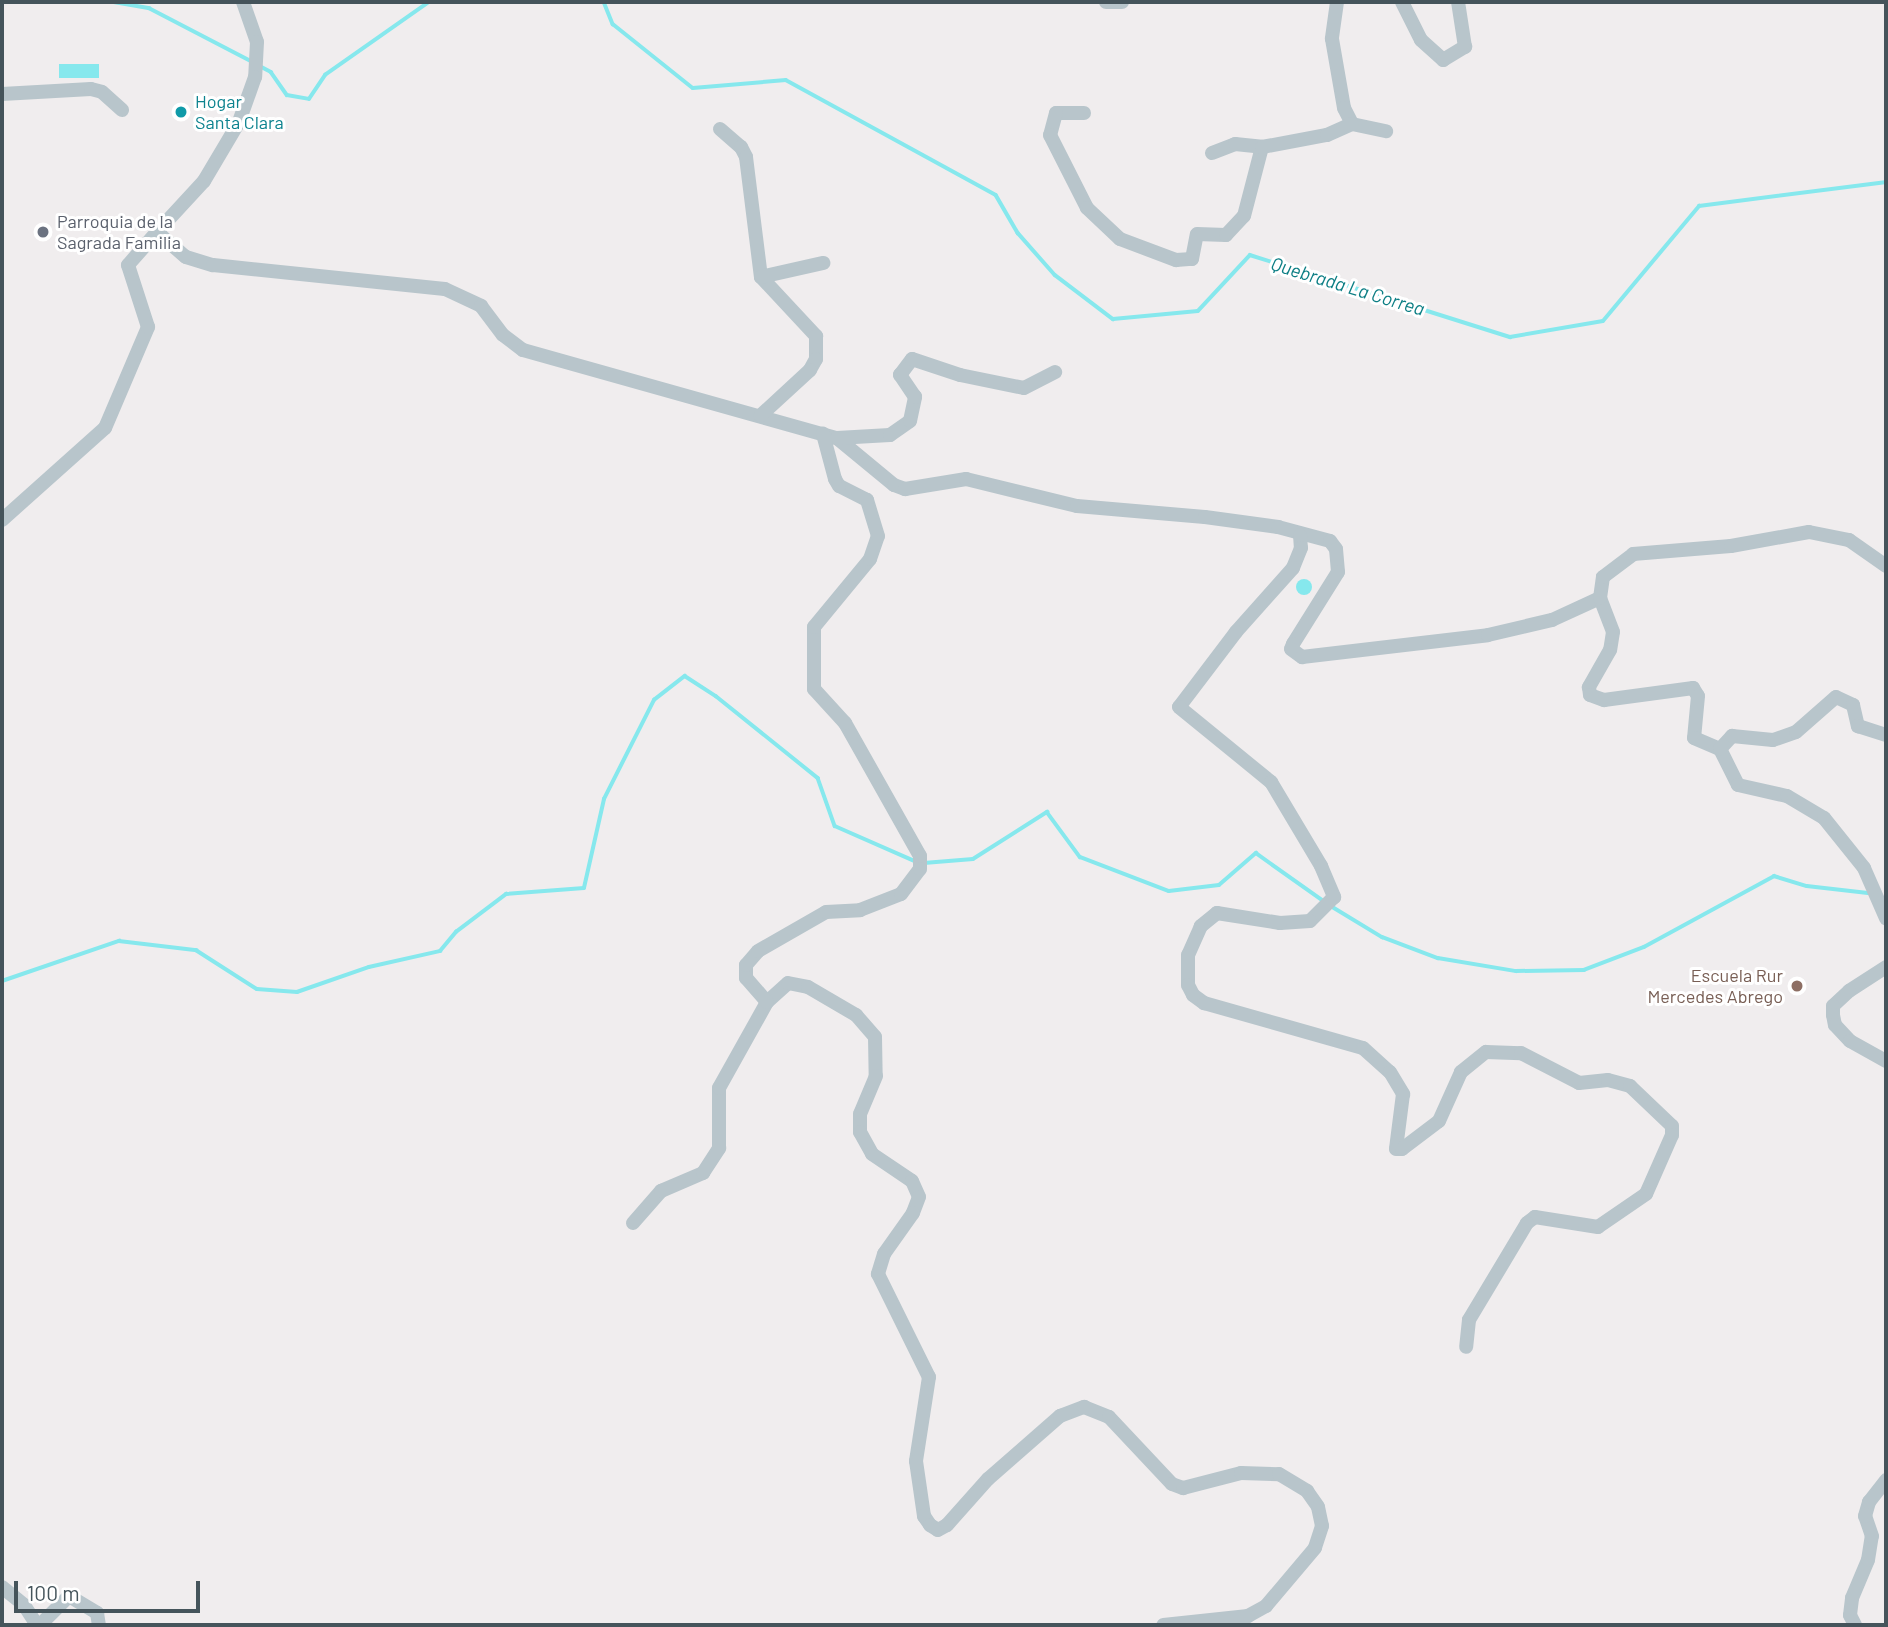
<!DOCTYPE html>
<style>
body{margin:0}
#map{position:relative;width:1888px;height:1627px;overflow:hidden;background:#f0edee;font-family:Barlow,sans-serif}
div>[style]{position:absolute}
.water>*{inset:0;background:#86e8ed;transform-origin:0 0}
.round{border-radius:50%}
.stream>*{height:3.5px;margin:-1.75px;padding:0 1.75px;transform-origin:1.75px;border-radius:1.75px;background:#86e8ed}
.street>*{height:14px;margin:-7px;padding:0 7px;transform-origin:7px;border-radius:7px;background:#b8c5cb}
.dots>*{width:19px;height:19px;translate:-50% -50%;box-sizing:border-box;border:4px solid #fff;border-radius:50%}
span{translate:-50% -50%;white-space:nowrap;text-align:center;line-height:1.15;-webkit-text-stroke:6px #fff;paint-order:stroke}
.culture-label{font-size:18px;color:#0d838f}
.left{translate:0 -50%;text-align:left}
.worship-label{font-size:18px;color:#5b616d}
.education-label{font-size:18px;color:#785e54}
.right{translate:-100% -50%;text-align:right}
.water-label{font-size:19px;color:#0c7e84;font-style:italic}
.frame{position:absolute;inset:0;border:4px solid #45545b;pointer-events:none}
.scale{position:absolute;left:14px;top:1581px;width:186px;height:32px;box-sizing:border-box;border:4px solid #45545b;border-top:0;padding-left:9px;font-size:21px;line-height:24px;white-space:nowrap;color:#45545b;-webkit-text-stroke:5px #fff;paint-order:stroke}
</style>
<div id="map">
<div class="water">
<i style="left:59px;top:64px;width:40px;height:14px"></i>
<i class="round" style="left:1296px;top:579px;width:16px;height:16px"></i>
</div>
<div class="stream">
<i style="left:114px;top:2px;width:36px;rotate:10deg"></i>
<i style="left:149px;top:8px;width:115px;rotate:27.5deg"></i>
<i style="left:604px;top:2px;width:24px;rotate:68deg"></i>
<i style="left:613px;top:24px;width:102px;rotate:38.7deg"></i>
<i style="left:693px;top:88px;width:93px;rotate:-4.9deg"></i>
<i style="left:786px;top:80px;width:239px;rotate:28.7deg"></i>
<i style="left:996px;top:195px;width:44px;rotate:59.9deg"></i>
<i style="left:1018px;top:233px;width:56px;rotate:48.6deg"></i>
<i style="left:1055px;top:275px;width:73px;rotate:37.2deg"></i>
<i style="left:1113px;top:319px;width:85px;rotate:-5.4deg"></i>
<i style="left:1198px;top:311px;width:76px;rotate:-47.1deg"></i>
<i style="left:1250px;top:255px;width:273px;rotate:17.5deg"></i>
<i style="left:1510px;top:337px;width:94px;rotate:-9.8deg"></i>
<i style="left:1603px;top:321px;width:150px;rotate:-50.1deg"></i>
<i style="left:1699px;top:206px;width:189px;rotate:-7.3deg"></i>
<i style="left:258px;top:65px;width:15px;rotate:28deg"></i>
<i style="left:271px;top:72px;width:28px;rotate:55deg"></i>
<i style="left:287px;top:95px;width:22px;rotate:10deg"></i>
<i style="left:309px;top:99px;width:29px;rotate:-56deg"></i>
<i style="left:325px;top:75px;width:127px;rotate:-35.1deg"></i>
<i style="left:924px;top:863px;width:49px;rotate:-4.7deg"></i>
<i style="left:973px;top:859px;width:88px;rotate:-32.4deg"></i>
<i style="left:1047px;top:812px;width:56px;rotate:53.7deg"></i>
<i style="left:1080px;top:857px;width:95px;rotate:20.9deg"></i>
<i style="left:1169px;top:891px;width:50px;rotate:-6.8deg"></i>
<i style="left:1219px;top:885px;width:49px;rotate:-40.9deg"></i>
<i style="left:1256px;top:853px;width:85px;rotate:35.4deg"></i>
<i style="left:1331px;top:906px;width:60px;rotate:31.3deg"></i>
<i style="left:1382px;top:937px;width:60px;rotate:20.6deg"></i>
<i style="left:1438px;top:958px;width:79px;rotate:9.5deg"></i>
<i style="left:1516px;top:971px;width:68px;rotate:-0.8deg"></i>
<i style="left:1584px;top:970px;width:64px;rotate:-21deg"></i>
<i style="left:1644px;top:947px;width:148px;rotate:-28.6deg"></i>
<i style="left:1774px;top:876px;width:34px;rotate:17deg"></i>
<i style="left:1807px;top:886px;width:61px;rotate:6.5deg"></i>
<i style="left:2px;top:981px;width:124px;rotate:-18.9deg"></i>
<i style="left:119px;top:941px;width:78px;rotate:6.7deg"></i>
<i style="left:196px;top:950px;width:72px;rotate:32.6deg"></i>
<i style="left:257px;top:989px;width:40px;rotate:4.3deg"></i>
<i style="left:297px;top:992px;width:76px;rotate:-19.1deg"></i>
<i style="left:369px;top:967px;width:73px;rotate:-12.7deg"></i>
<i style="left:440px;top:951px;width:25px;rotate:-50deg"></i>
<i style="left:456px;top:932px;width:63px;rotate:-37.2deg"></i>
<i style="left:506px;top:894px;width:78px;rotate:-4.4deg"></i>
<i style="left:584px;top:888px;width:91px;rotate:-77.3deg"></i>
<i style="left:604px;top:799px;width:111px;rotate:-63.2deg"></i>
<i style="left:654px;top:700px;width:39px;rotate:-38deg"></i>
<i style="left:685px;top:676px;width:37px;rotate:33deg"></i>
<i style="left:716px;top:696px;width:131px;rotate:38.8deg"></i>
<i style="left:818px;top:778px;width:51px;rotate:70.5deg"></i>
<i style="left:835px;top:826px;width:90px;rotate:23.7deg"></i>
</div>
<div class="street">
<i style="left:243px;top:2px;width:42px;rotate:70.7deg"></i>
<i style="left:257px;top:42px;width:35px;rotate:93deg"></i>
<i style="left:255px;top:77px;width:48px;rotate:109.6deg"></i>
<i style="left:239px;top:122px;width:69px;rotate:120.7deg"></i>
<i style="left:204px;top:181px;width:69px;rotate:132.7deg"></i>
<i style="left:157px;top:232px;width:38px;rotate:41deg"></i>
<i style="left:186px;top:257px;width:28px;rotate:17deg"></i>
<i style="left:213px;top:265px;width:233px;rotate:5.9deg"></i>
<i style="left:445px;top:289px;width:40px;rotate:25deg"></i>
<i style="left:481px;top:306px;width:36px;rotate:53deg"></i>
<i style="left:503px;top:335px;width:25px;rotate:37deg"></i>
<i style="left:523px;top:350px;width:326px;rotate:15.7deg"></i>
<i style="left:837px;top:438px;width:74px;rotate:39.5deg"></i>
<i style="left:894px;top:485px;width:12px;rotate:20deg"></i>
<i style="left:905px;top:489px;width:62px;rotate:-9.3deg"></i>
<i style="left:966px;top:479px;width:114px;rotate:13.7deg"></i>
<i style="left:1077px;top:506px;width:128px;rotate:4.9deg"></i>
<i style="left:1205px;top:517px;width:74px;rotate:7.8deg"></i>
<i style="left:1278px;top:527px;width:54px;rotate:15.1deg"></i>
<i style="left:1330px;top:541px;width:10px;rotate:53deg"></i>
<i style="left:1336px;top:549px;width:23px;rotate:85deg"></i>
<i style="left:1338px;top:572px;width:85px;rotate:122deg"></i>
<i style="left:1293px;top:644px;width:5px;rotate:112deg"></i>
<i style="left:1291px;top:649px;width:14px;rotate:36deg"></i>
<i style="left:1302px;top:657px;width:187px;rotate:-6.7deg"></i>
<i style="left:1488px;top:635px;width:66px;rotate:-13.2deg"></i>
<i style="left:1552px;top:620px;width:53px;rotate:-24.6deg"></i>
<i style="left:1600px;top:598px;width:36px;rotate:69deg"></i>
<i style="left:1613px;top:632px;width:18px;rotate:99deg"></i>
<i style="left:1610px;top:650px;width:43px;rotate:119.6deg"></i>
<i style="left:1589px;top:687px;width:8px;rotate:83deg"></i>
<i style="left:1590px;top:695px;width:15px;rotate:20deg"></i>
<i style="left:1604px;top:700px;width:90px;rotate:-7.7deg"></i>
<i style="left:1693px;top:688px;width:9px;rotate:58deg"></i>
<i style="left:1698px;top:696px;width:42px;rotate:95.4deg"></i>
<i style="left:1694px;top:738px;width:28px;rotate:23deg"></i>
<i style="left:1720px;top:749px;width:40px;rotate:63.4deg"></i>
<i style="left:1738px;top:785px;width:50px;rotate:12.7deg"></i>
<i style="left:1787px;top:796px;width:43px;rotate:30.7deg"></i>
<i style="left:1824px;top:818px;width:64px;rotate:51.3deg"></i>
<i style="left:1864px;top:868px;width:55px;rotate:66.3deg"></i>
<i style="left:1106px;top:2px;width:16px"></i>
<i style="left:1337px;top:2px;width:37px;rotate:98deg"></i>
<i style="left:1332px;top:39px;width:70px;rotate:80.1deg"></i>
<i style="left:1344px;top:108px;width:18px;rotate:63deg"></i>
<i style="left:1352px;top:124px;width:35px;rotate:12deg"></i>
<i style="left:1402px;top:2px;width:42px;rotate:63.4deg"></i>
<i style="left:1421px;top:40px;width:30px;rotate:42deg"></i>
<i style="left:1443px;top:60px;width:26px;rotate:-31deg"></i>
<i style="left:1465px;top:47px;width:46px;rotate:-98.8deg"></i>
<i style="left:2px;top:94px;width:89px;rotate:-3.2deg"></i>
<i style="left:91px;top:89px;width:11px;rotate:15deg"></i>
<i style="left:102px;top:92px;width:27px;rotate:42deg"></i>
<i style="left:1084px;top:113px;width:28px;rotate:180deg"></i>
<i style="left:1056px;top:113px;width:23px;rotate:105deg"></i>
<i style="left:1050px;top:135px;width:82px;rotate:63.1deg"></i>
<i style="left:1087px;top:208px;width:45px;rotate:43.2deg"></i>
<i style="left:1120px;top:239px;width:60px;rotate:20.6deg"></i>
<i style="left:1176px;top:260px;width:16px;rotate:-4deg"></i>
<i style="left:1192px;top:259px;width:25px;rotate:-79deg"></i>
<i style="left:1197px;top:234px;width:29px;rotate:2deg"></i>
<i style="left:1226px;top:235px;width:26px;rotate:-47deg"></i>
<i style="left:1244px;top:216px;width:71px;rotate:-75.4deg"></i>
<i style="left:720px;top:129px;width:28px;rotate:41deg"></i>
<i style="left:741px;top:147px;width:11px;rotate:63deg"></i>
<i style="left:746px;top:157px;width:121px;rotate:82.9deg"></i>
<i style="left:761px;top:277px;width:81px;rotate:47deg"></i>
<i style="left:816px;top:336px;width:23px;rotate:90deg"></i>
<i style="left:816px;top:359px;width:13px;rotate:119deg"></i>
<i style="left:810px;top:370px;width:67px;rotate:137.4deg"></i>
<i style="left:1212px;top:153px;width:25px;rotate:-21deg"></i>
<i style="left:1235px;top:144px;width:27px;rotate:6deg"></i>
<i style="left:1262px;top:147px;width:66px;rotate:-10.5deg"></i>
<i style="left:1327px;top:135px;width:27px;rotate:-24deg"></i>
<i style="left:761px;top:277px;width:64px;rotate:-12.7deg"></i>
<i style="left:837px;top:438px;width:53px;rotate:-3.2deg"></i>
<i style="left:890px;top:435px;width:24px;rotate:-35deg"></i>
<i style="left:910px;top:421px;width:25px;rotate:-78deg"></i>
<i style="left:915px;top:397px;width:27px;rotate:-124deg"></i>
<i style="left:900px;top:375px;width:20px;rotate:-53deg"></i>
<i style="left:912px;top:359px;width:51px;rotate:18.4deg"></i>
<i style="left:960px;top:375px;width:65px;rotate:11.5deg"></i>
<i style="left:1024px;top:388px;width:35px;rotate:-27deg"></i>
<i style="left:2px;top:520px;width:138px;rotate:-41.8deg"></i>
<i style="left:105px;top:428px;width:110px;rotate:-66.9deg"></i>
<i style="left:148px;top:327px;width:65px;rotate:-107.9deg"></i>
<i style="left:128px;top:265px;width:44px;rotate:-48.7deg"></i>
<i style="left:1300px;top:535px;width:13px;rotate:86deg"></i>
<i style="left:1301px;top:548px;width:22px;rotate:112deg"></i>
<i style="left:1293px;top:568px;width:86px;rotate:131.7deg"></i>
<i style="left:1236px;top:632px;width:94px;rotate:127.2deg"></i>
<i style="left:1179px;top:707px;width:119px;rotate:39.2deg"></i>
<i style="left:1271px;top:782px;width:98px;rotate:59.2deg"></i>
<i style="left:1321px;top:866px;width:34px;rotate:67deg"></i>
<i style="left:1334px;top:897px;width:34px;rotate:135deg"></i>
<i style="left:1310px;top:921px;width:30px;rotate:176deg"></i>
<i style="left:1280px;top:923px;width:64px;rotate:-171deg"></i>
<i style="left:1217px;top:913px;width:21px;rotate:141deg"></i>
<i style="left:1201px;top:926px;width:32px;rotate:114deg"></i>
<i style="left:1188px;top:955px;width:30px;rotate:90deg"></i>
<i style="left:1188px;top:985px;width:11px;rotate:63deg"></i>
<i style="left:1193px;top:995px;width:14px;rotate:36deg"></i>
<i style="left:1204px;top:1003px;width:165px;rotate:15.8deg"></i>
<i style="left:1363px;top:1048px;width:36px;rotate:42deg"></i>
<i style="left:1390px;top:1072px;width:26px;rotate:59deg"></i>
<i style="left:1403px;top:1094px;width:55px;rotate:97.3deg"></i>
<i style="left:1396px;top:1149px;width:6px"></i>
<i style="left:1402px;top:1149px;width:46px;rotate:-37.1deg"></i>
<i style="left:1439px;top:1121px;width:54px;rotate:-65.8deg"></i>
<i style="left:1461px;top:1072px;width:32px;rotate:-39deg"></i>
<i style="left:1486px;top:1052px;width:35px;rotate:2deg"></i>
<i style="left:1521px;top:1053px;width:65px;rotate:27.3deg"></i>
<i style="left:1579px;top:1083px;width:29px;rotate:-6deg"></i>
<i style="left:1608px;top:1080px;width:23px;rotate:15deg"></i>
<i style="left:1630px;top:1086px;width:58px;rotate:43.6deg"></i>
<i style="left:1672px;top:1126px;width:9px;rotate:90deg"></i>
<i style="left:1672px;top:1135px;width:64px;rotate:113.8deg"></i>
<i style="left:1646px;top:1194px;width:58px;rotate:145.5deg"></i>
<i style="left:1598px;top:1227px;width:64px;rotate:-171deg"></i>
<i style="left:1535px;top:1217px;width:10px;rotate:143deg"></i>
<i style="left:1527px;top:1223px;width:113px;rotate:120.9deg"></i>
<i style="left:1469px;top:1320px;width:27px;rotate:96deg"></i>
<i style="left:1600px;top:598px;width:21px;rotate:-82deg"></i>
<i style="left:1603px;top:577px;width:38px;rotate:-37deg"></i>
<i style="left:1633px;top:554px;width:98px;rotate:-4.7deg"></i>
<i style="left:1731px;top:546px;width:79px;rotate:-10.2deg"></i>
<i style="left:1809px;top:532px;width:41px;rotate:11.3deg"></i>
<i style="left:1849px;top:540px;width:45px;rotate:35.1deg"></i>
<i style="left:1720px;top:749px;width:18px;rotate:-47deg"></i>
<i style="left:1732px;top:736px;width:41px;rotate:5.6deg"></i>
<i style="left:1773px;top:740px;width:24px;rotate:-19deg"></i>
<i style="left:1796px;top:732px;width:53px;rotate:-41.2deg"></i>
<i style="left:1836px;top:697px;width:19px;rotate:25deg"></i>
<i style="left:1853px;top:705px;width:22px;rotate:77deg"></i>
<i style="left:1858px;top:726px;width:29px;rotate:18deg"></i>
<i style="left:1886px;top:967px;width:44px;rotate:147deg"></i>
<i style="left:1849px;top:991px;width:22px;rotate:137deg"></i>
<i style="left:1833px;top:1006px;width:9px;rotate:90deg"></i>
<i style="left:1833px;top:1015px;width:10px;rotate:79deg"></i>
<i style="left:1835px;top:1025px;width:22px;rotate:47deg"></i>
<i style="left:1850px;top:1041px;width:41px;rotate:29.1deg"></i>
<i style="left:767px;top:1002px;width:28px;rotate:-42deg"></i>
<i style="left:788px;top:983px;width:20px;rotate:11deg"></i>
<i style="left:808px;top:987px;width:56px;rotate:30.3deg"></i>
<i style="left:856px;top:1015px;width:29px;rotate:49deg"></i>
<i style="left:875px;top:1037px;width:39px;rotate:89deg"></i>
<i style="left:876px;top:1076px;width:41px;rotate:112.8deg"></i>
<i style="left:860px;top:1114px;width:18px;rotate:90deg"></i>
<i style="left:860px;top:1132px;width:25px;rotate:61deg"></i>
<i style="left:872px;top:1154px;width:48px;rotate:34deg"></i>
<i style="left:912px;top:1181px;width:17px;rotate:66deg"></i>
<i style="left:919px;top:1197px;width:17px;rotate:111deg"></i>
<i style="left:913px;top:1213px;width:50px;rotate:125.3deg"></i>
<i style="left:884px;top:1254px;width:21px;rotate:107deg"></i>
<i style="left:878px;top:1274px;width:115px;rotate:63.7deg"></i>
<i style="left:929px;top:1377px;width:85px;rotate:98.8deg"></i>
<i style="left:916px;top:1461px;width:56px;rotate:81.7deg"></i>
<i style="left:924px;top:1516px;width:11px;rotate:56deg"></i>
<i style="left:930px;top:1525px;width:9px;rotate:32deg"></i>
<i style="left:938px;top:1530px;width:10px;rotate:-29deg"></i>
<i style="left:947px;top:1525px;width:62px;rotate:-48.3deg"></i>
<i style="left:988px;top:1479px;width:96px;rotate:-41.2deg"></i>
<i style="left:1060px;top:1416px;width:26px;rotate:-21deg"></i>
<i style="left:1084px;top:1407px;width:27px;rotate:22deg"></i>
<i style="left:1109px;top:1417px;width:92px;rotate:46.8deg"></i>
<i style="left:1172px;top:1484px;width:12px;rotate:20deg"></i>
<i style="left:1183px;top:1488px;width:60px;rotate:-14.5deg"></i>
<i style="left:1241px;top:1473px;width:38px;rotate:2deg"></i>
<i style="left:1279px;top:1474px;width:33px;rotate:31deg"></i>
<i style="left:1307px;top:1491px;width:19px;rotate:55deg"></i>
<i style="left:1318px;top:1507px;width:19px;rotate:78deg"></i>
<i style="left:1322px;top:1526px;width:23px;rotate:108deg"></i>
<i style="left:1315px;top:1548px;width:76px;rotate:130.2deg"></i>
<i style="left:1266px;top:1606px;width:21px;rotate:151deg"></i>
<i style="left:1248px;top:1616px;width:85px;rotate:174deg"></i>
<i style="left:633px;top:1223px;width:43px;rotate:-48.8deg"></i>
<i style="left:661px;top:1191px;width:46px;rotate:-23.2deg"></i>
<i style="left:703px;top:1173px;width:30px;rotate:-57deg"></i>
<i style="left:719px;top:1148px;width:60px;rotate:-90deg"></i>
<i style="left:719px;top:1088px;width:98px;rotate:-60.8deg"></i>
<i style="left:767px;top:1002px;width:32px;rotate:-131deg"></i>
<i style="left:746px;top:978px;width:13px;rotate:-90deg"></i>
<i style="left:746px;top:965px;width:18px;rotate:-49deg"></i>
<i style="left:758px;top:951px;width:78px;rotate:-29.8deg"></i>
<i style="left:826px;top:912px;width:34px;rotate:-3deg"></i>
<i style="left:860px;top:910px;width:44px;rotate:-21.3deg"></i>
<i style="left:901px;top:894px;width:31px;rotate:-53deg"></i>
<i style="left:920px;top:869px;width:13px;rotate:-90deg"></i>
<i style="left:920px;top:856px;width:153px;rotate:-119.4deg"></i>
<i style="left:845px;top:723px;width:46px;rotate:-132.4deg"></i>
<i style="left:814px;top:689px;width:62px;rotate:-90deg"></i>
<i style="left:814px;top:627px;width:88px;rotate:-50.5deg"></i>
<i style="left:870px;top:559px;width:24px;rotate:-71deg"></i>
<i style="left:878px;top:536px;width:38px;rotate:-107deg"></i>
<i style="left:867px;top:500px;width:31px;rotate:-153deg"></i>
<i style="left:839px;top:486px;width:8px;rotate:-120deg"></i>
<i style="left:835px;top:479px;width:47px;rotate:-104.9deg"></i>
<i style="left:2px;top:1587px;width:28px;rotate:39deg"></i>
<i style="left:24px;top:1605px;width:24px;rotate:57deg"></i>
<i style="left:40px;top:1625px;width:41px;rotate:-45deg"></i>
<i style="left:69px;top:1596px;width:33px;rotate:31deg"></i>
<i style="left:97px;top:1613px;width:12px;rotate:81deg"></i>
<i style="left:1855px;top:1625px;width:11px;rotate:-117deg"></i>
<i style="left:1850px;top:1615px;width:17px;rotate:-83deg"></i>
<i style="left:1852px;top:1598px;width:41px;rotate:-67.2deg"></i>
<i style="left:1868px;top:1560px;width:24px;rotate:-81deg"></i>
<i style="left:1872px;top:1536px;width:21px;rotate:-109deg"></i>
<i style="left:1865px;top:1516px;width:15px;rotate:-74deg"></i>
<i style="left:1869px;top:1502px;width:28px;rotate:-52deg"></i>
</div>
<div class="dots">
<i style="left:181px;top:112px;background:#0f9aa8"></i>
<i style="left:43px;top:232px;background:#6b7280"></i>
<i style="left:1797px;top:986px;background:#8d6e63"></i>
</div>
<div class="culture-label">
<span class="left" style="left:195px;top:112px">Hogar<br>Santa Clara</span>
</div>
<div class="worship-label">
<span class="left" style="left:57px;top:232px">Parroquia de la<br>Sagrada Familia</span>
</div>
<div class="education-label">
<span class="right" style="left:1783px;top:986px">Escuela Rur<br>Mercedes Abrego</span>
</div>
<div class="water-label">
<span style="left:1348px;top:286px;rotate:17deg">Quebrada La Correa</span>
</div>
<div class="frame"></div>
<div class="scale">100 m</div>
</div>
